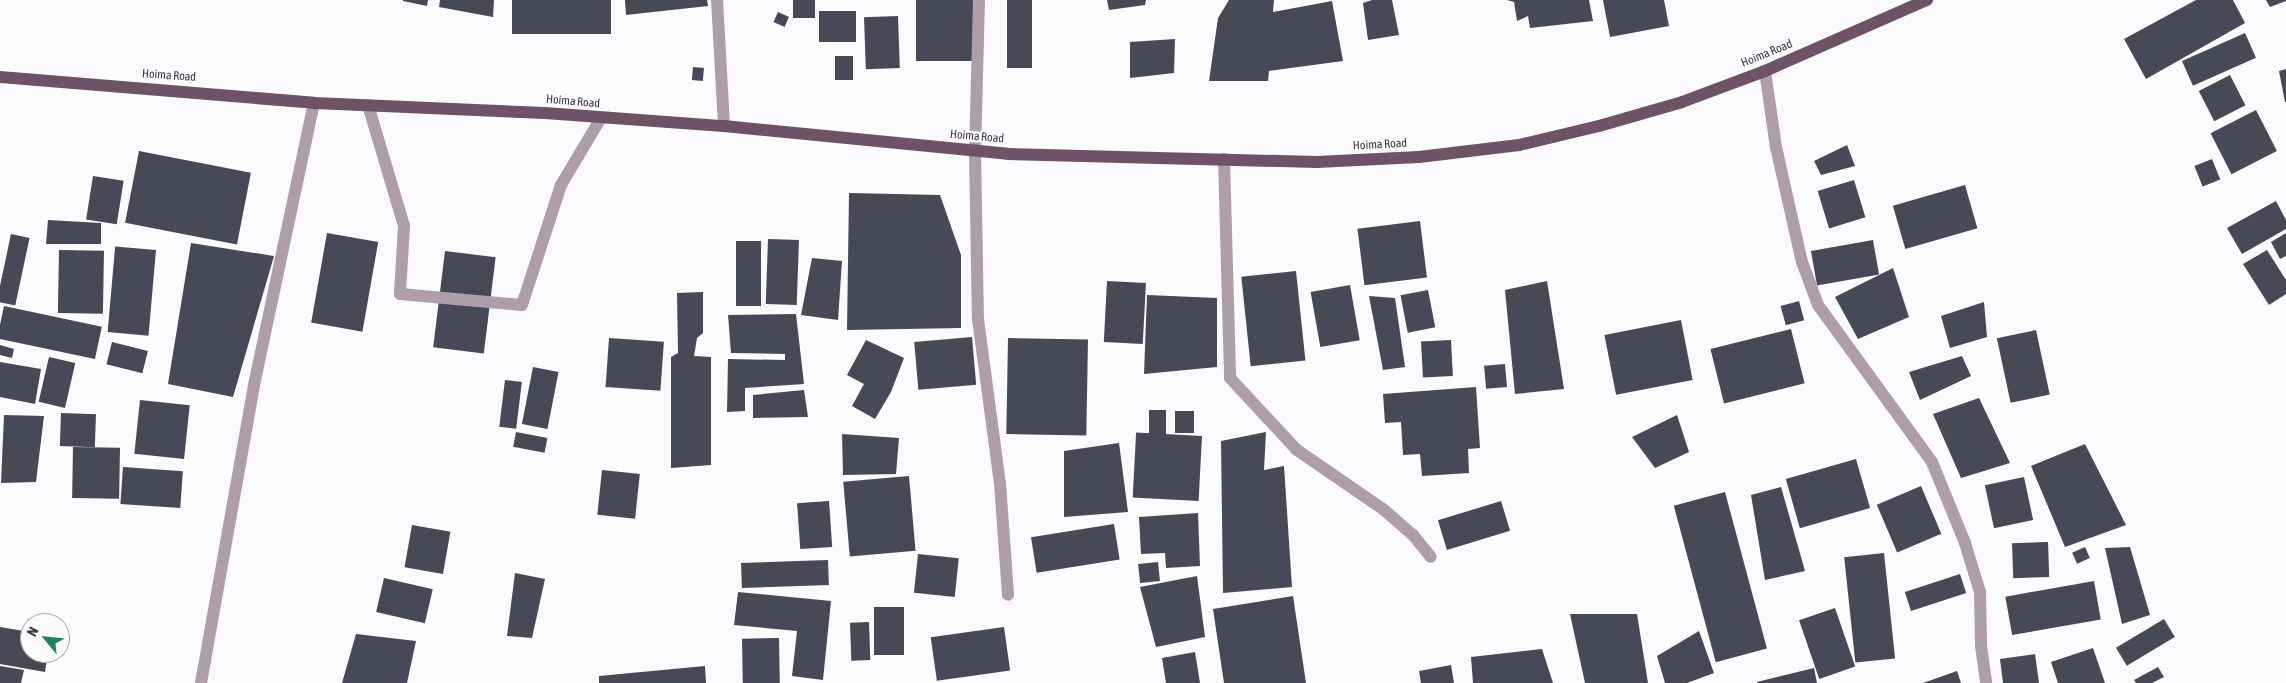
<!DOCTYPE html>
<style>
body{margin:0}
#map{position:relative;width:2286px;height:683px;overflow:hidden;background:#fbfafd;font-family:"Asap Condensed",sans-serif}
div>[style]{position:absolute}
.building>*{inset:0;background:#474957;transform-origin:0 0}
.service>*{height:12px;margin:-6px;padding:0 6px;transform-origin:6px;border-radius:6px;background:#ae9ea9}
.minor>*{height:12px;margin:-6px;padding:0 6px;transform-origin:6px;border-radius:6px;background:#ae9ea9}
.primary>*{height:12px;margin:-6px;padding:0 6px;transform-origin:6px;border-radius:6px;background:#6e5366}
span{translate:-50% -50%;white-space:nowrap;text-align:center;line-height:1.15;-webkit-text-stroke:5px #fbfafd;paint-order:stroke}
.street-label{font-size:12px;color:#3c393f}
.north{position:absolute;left:20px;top:613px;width:50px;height:50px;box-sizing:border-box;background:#fbfafd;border:1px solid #afadb1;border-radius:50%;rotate:298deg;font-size:14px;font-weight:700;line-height:20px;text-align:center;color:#3c393f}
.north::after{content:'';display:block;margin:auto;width:18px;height:22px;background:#1f845e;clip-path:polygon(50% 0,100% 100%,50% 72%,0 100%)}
</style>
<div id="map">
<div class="building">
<i style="clip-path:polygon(403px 0,428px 0,427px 6px,403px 1px)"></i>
<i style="clip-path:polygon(440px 0,494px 0,493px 17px,439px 7px)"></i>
<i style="left:512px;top:0;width:99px;height:34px"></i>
<i style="clip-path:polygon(625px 0,707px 0,708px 6px,626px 15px)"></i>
<i style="left:793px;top:0;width:22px;height:18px"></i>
<i style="left:916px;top:0;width:58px;height:61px"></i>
<i style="left:1007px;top:0;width:25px;height:68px"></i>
<i style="clip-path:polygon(1107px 0,1146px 0,1145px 5px,1109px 10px)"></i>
<i style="clip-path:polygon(1229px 0,1274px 0,1273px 12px,1332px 1px,1343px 61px,1269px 71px,1268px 81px,1209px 81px,1218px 18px)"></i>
<i style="clip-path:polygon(1372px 0,1392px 0,1399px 35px,1368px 40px,1363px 3px)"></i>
<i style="clip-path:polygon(1507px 0,1589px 0,1593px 21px,1530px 28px,1528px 16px,1517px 21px,1514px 2px)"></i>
<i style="clip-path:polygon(1603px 0,1664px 0,1669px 26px,1610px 37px)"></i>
<i style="clip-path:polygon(2196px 0,2233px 0,2245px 23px,2146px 79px,2124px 39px)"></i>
<i style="clip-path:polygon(2266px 0,2286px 0,2286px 1px,2270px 7px)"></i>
<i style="left:819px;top:11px;width:37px;height:31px"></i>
<i style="left:778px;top:12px;width:12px;height:11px;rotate:24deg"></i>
<i style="left:898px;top:16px;width:52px;height:34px;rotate:88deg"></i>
<i style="left:2245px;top:33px;width:27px;height:69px;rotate:66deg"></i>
<i style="clip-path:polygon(1175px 39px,1174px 73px,1130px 78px,1130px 42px)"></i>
<i style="left:835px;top:56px;width:18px;height:24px"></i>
<i style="left:693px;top:67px;width:11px;height:13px;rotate:5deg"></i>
<i style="clip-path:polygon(2286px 69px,2286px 102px,2285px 102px,2279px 71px)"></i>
<i style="left:2230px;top:75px;width:34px;height:35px;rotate:63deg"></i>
<i style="left:2256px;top:110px;width:46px;height:51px;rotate:63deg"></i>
<i style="clip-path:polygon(1847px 145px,1855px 166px,1821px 175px,1814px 161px)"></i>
<i style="left:139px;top:151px;width:114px;height:73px;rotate:11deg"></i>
<i style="left:2212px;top:159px;width:22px;height:19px;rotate:68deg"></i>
<i style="left:93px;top:176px;width:31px;height:44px;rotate:9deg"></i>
<i style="left:1854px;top:180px;width:39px;height:38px;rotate:73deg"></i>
<i style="left:1965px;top:185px;width:45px;height:75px;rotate:74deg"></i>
<i style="clip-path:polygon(849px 193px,940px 195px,961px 255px,961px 328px,847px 330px)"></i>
<i style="clip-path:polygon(2276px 201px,2286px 220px,2286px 229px,2242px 254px,2227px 228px)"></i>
<i style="clip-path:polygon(48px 220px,101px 223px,101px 244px,46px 244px)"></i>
<i style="left:1420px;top:221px;width:57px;height:63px;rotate:83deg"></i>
<i style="left:327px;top:233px;width:52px;height:91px;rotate:10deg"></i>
<i style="clip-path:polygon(2286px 233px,2286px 256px,2280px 259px,2271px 242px)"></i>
<i style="left:11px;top:234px;width:19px;height:69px;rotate:12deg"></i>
<i style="left:768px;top:239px;width:31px;height:65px;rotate:2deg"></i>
<i style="left:1873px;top:240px;width:35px;height:63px;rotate:80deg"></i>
<i style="left:736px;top:241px;width:25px;height:65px"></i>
<i style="clip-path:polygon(191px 243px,274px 256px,233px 397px,168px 384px)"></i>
<i style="left:59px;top:250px;width:45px;height:63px;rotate:1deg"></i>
<i style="left:156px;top:250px;width:86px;height:41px;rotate:95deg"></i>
<i style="clip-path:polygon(2267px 250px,2286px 280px,2286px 294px,2269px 305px,2243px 264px)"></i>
<i style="left:445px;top:251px;width:51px;height:97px;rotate:7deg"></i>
<i style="clip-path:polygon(812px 258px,842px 261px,838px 320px,801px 315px)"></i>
<i style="clip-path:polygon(1893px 268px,1909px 317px,1858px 339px,1835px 297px)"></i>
<i style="left:1296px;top:271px;width:90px;height:55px;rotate:84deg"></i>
<i style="left:1107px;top:281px;width:39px;height:61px;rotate:3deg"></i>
<i style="clip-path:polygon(1547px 281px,1564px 389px,1515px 394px,1505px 290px)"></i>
<i style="left:1350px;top:285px;width:56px;height:40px;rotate:80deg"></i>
<i style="left:1428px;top:290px;width:38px;height:28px;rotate:79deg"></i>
<i style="clip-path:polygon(703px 292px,703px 333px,697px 338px,694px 356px,711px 357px,711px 465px,671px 468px,671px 357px,678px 353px,677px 293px)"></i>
<i style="clip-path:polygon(1147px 295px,1217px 298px,1217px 367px,1144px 374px)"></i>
<i style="clip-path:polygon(1369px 296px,1395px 298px,1405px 367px,1383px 370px)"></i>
<i style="left:1799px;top:301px;width:20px;height:19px;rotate:75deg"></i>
<i style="clip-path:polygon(1984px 302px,1987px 337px,1950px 348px,1941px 316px)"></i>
<i style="left:4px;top:306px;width:100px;height:33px;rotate:12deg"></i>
<i style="clip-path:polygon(796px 314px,804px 384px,745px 388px,745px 411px,727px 412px,728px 359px,785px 360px,785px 354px,731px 353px,728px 315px)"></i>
<i style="left:1681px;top:320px;width:61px;height:78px;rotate:79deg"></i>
<i style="left:1791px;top:329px;width:56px;height:83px;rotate:76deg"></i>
<i style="left:2036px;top:330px;width:66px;height:40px;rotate:78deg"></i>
<i style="left:972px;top:337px;width:48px;height:58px;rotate:85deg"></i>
<i style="left:609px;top:338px;width:55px;height:49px;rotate:4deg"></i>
<i style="left:1008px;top:338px;width:80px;height:96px;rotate:1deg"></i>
<i style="clip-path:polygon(866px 340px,904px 358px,891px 392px,875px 419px,852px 406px,864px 384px,847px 375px)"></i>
<i style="left:1451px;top:340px;width:36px;height:30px;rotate:87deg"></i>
<i style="left:112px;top:342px;width:37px;height:23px;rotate:14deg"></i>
<i style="clip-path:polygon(0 345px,14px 349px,12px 358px,0 355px)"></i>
<i style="clip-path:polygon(1962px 356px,1971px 376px,1920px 400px,1909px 372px)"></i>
<i style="left:49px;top:357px;width:27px;height:46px;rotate:13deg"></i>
<i style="clip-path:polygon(0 362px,41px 369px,35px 404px,0 397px)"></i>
<i style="left:1505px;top:364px;width:23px;height:21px;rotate:85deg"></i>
<i style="left:533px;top:367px;width:26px;height:58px;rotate:11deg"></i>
<i style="left:505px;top:380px;width:17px;height:47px;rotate:7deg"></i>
<i style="clip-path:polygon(1476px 387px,1480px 448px,1468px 449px,1469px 473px,1422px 476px,1420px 454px,1403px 455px,1401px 422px,1385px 423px,1383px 394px)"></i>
<i style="clip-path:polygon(804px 390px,808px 417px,753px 418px,753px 395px)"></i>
<i style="clip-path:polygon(1979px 398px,2010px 463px,1961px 478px,1933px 414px)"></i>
<i style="left:140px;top:400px;width:50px;height:54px;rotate:6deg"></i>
<i style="left:1149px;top:410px;width:17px;height:25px"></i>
<i style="left:1175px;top:411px;width:19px;height:22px"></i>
<i style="left:61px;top:413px;width:35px;height:33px;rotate:2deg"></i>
<i style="clip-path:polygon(4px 415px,44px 416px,36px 482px,1px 483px)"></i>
<i style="clip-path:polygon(1677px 415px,1689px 452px,1655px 468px,1632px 437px)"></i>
<i style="left:516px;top:432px;width:32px;height:15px;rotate:11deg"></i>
<i style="clip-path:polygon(1266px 432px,1264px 470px,1284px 466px,1292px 587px,1223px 593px,1221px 441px)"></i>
<i style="clip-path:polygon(842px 434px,899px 438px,896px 474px,843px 475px)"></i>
<i style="left:1202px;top:436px;width:65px;height:66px;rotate:93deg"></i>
<i style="clip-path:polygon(1119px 443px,1128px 512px,1064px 517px,1064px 451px)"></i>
<i style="clip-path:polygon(2085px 444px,2126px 525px,2065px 547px,2031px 466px)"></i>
<i style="left:73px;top:447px;width:47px;height:51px;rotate:1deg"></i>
<i style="left:1856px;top:459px;width:51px;height:73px;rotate:74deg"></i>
<i style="left:123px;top:467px;width:60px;height:37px;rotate:4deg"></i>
<i style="left:602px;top:470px;width:38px;height:45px;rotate:6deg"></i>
<i style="left:909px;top:476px;width:75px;height:66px;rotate:85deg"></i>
<i style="left:2024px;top:477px;width:44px;height:40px;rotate:78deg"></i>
<i style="left:1921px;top:486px;width:52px;height:48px;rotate:67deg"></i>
<i style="clip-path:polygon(1781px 487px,1805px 571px,1765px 580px,1751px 495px)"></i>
<i style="left:1725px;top:492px;width:162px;height:53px;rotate:75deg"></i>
<i style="left:829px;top:501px;width:46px;height:32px;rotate:86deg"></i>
<i style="left:1501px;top:501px;width:31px;height:66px;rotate:73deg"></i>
<i style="clip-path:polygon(1198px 513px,1200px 566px,1166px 568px,1165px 553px,1141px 554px,1139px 517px)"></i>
<i style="left:1114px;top:524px;width:36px;height:84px;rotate:81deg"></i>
<i style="left:412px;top:525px;width:39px;height:43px;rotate:10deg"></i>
<i style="left:2048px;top:542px;width:35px;height:36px;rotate:88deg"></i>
<i style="left:2085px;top:547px;width:12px;height:14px;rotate:66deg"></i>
<i style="clip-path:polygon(2130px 547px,2150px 615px,2122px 624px,2105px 548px)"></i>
<i style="left:1884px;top:553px;width:106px;height:40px;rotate:84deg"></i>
<i style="left:918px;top:554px;width:41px;height:39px;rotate:6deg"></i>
<i style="left:828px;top:560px;width:25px;height:87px;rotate:88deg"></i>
<i style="left:1158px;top:562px;width:19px;height:20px;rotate:84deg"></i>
<i style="clip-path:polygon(515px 573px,545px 579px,532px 638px,507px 636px)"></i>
<i style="left:1960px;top:574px;width:20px;height:58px;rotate:72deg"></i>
<i style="clip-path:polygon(1197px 576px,1205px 637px,1156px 647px,1140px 587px)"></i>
<i style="left:384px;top:578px;width:50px;height:35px;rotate:13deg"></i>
<i style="left:2094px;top:581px;width:39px;height:90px;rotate:80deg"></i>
<i style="clip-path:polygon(738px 592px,831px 601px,823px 680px,792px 676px,797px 631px,734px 625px)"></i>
<i style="clip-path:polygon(1293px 596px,1306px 683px,1224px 683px,1213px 609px)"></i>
<i style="left:874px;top:607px;width:30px;height:48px"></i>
<i style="left:1835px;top:608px;width:62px;height:38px;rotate:71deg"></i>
<i style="clip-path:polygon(1570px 614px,1637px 614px,1648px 683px,1585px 683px)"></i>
<i style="left:2164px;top:619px;width:21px;height:56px;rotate:59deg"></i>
<i style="left:869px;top:622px;width:38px;height:19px;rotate:88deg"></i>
<i style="clip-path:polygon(0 627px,30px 632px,30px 653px,48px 653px,45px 672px,0 664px)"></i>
<i style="left:1004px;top:627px;width:44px;height:74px;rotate:82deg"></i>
<i style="clip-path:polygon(1699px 631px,1714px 673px,1687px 683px,1665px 683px,1657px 656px)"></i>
<i style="clip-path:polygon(356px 634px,416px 641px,407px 683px,342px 683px)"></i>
<i style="left:779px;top:638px;width:45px;height:37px;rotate:89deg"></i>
<i style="clip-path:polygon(2093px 648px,2105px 683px,2058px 683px,2051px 662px)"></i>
<i style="clip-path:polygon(1542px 649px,1553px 683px,1473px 683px,1471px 657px)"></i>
<i style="clip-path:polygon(1195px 652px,1200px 683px,1166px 683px,1162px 658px)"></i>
<i style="clip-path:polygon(2035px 654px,2039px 683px,2003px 683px,2000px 659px)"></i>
<i style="clip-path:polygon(1451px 665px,1454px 683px,1421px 683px,1419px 671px)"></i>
<i style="clip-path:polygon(0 666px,24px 670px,21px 683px,0 683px)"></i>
<i style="clip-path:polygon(705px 666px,706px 683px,599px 683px,599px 676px)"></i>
<i style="clip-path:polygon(2158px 667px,2164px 677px,2152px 683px,2136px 683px,2134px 680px)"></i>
<i style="clip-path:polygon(1814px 668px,1817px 683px,1757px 683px,1757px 682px)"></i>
<i style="clip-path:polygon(1957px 671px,1961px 683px,1923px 683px)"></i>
</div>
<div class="service">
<i style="left:368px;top:105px;width:126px;rotate:73.4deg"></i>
<i style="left:404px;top:226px;width:68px;rotate:93.4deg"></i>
<i style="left:400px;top:294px;width:122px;rotate:5.2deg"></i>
<i style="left:522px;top:305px;width:126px;rotate:-72deg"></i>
<i style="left:561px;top:185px;width:78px;rotate:-59.2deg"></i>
<i style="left:1224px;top:159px;width:219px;rotate:88.4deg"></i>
<i style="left:1230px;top:378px;width:98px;rotate:47.1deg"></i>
<i style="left:1297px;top:450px;width:104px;rotate:34.5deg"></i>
<i style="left:1383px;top:509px;width:40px;rotate:41deg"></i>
<i style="left:1413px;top:535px;width:28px;rotate:51deg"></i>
</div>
<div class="minor">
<i style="left:717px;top:0;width:126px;rotate:86.8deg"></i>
<i style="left:979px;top:0;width:151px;rotate:91.5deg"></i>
<i style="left:975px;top:151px;width:168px;rotate:89deg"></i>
<i style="left:978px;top:319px;width:165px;rotate:82.4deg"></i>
<i style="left:1000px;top:483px;width:112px;rotate:85.9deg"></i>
<i style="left:1765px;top:71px;width:77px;rotate:81.8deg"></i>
<i style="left:1776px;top:147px;width:118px;rotate:77.3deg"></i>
<i style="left:1802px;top:262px;width:46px;rotate:69.6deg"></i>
<i style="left:1818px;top:305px;width:194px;rotate:54deg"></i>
<i style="left:1932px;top:462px;width:87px;rotate:67.8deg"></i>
<i style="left:1965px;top:543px;width:51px;rotate:73deg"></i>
<i style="left:1980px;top:592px;width:54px;rotate:88.9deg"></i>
<i style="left:1981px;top:646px;width:37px;rotate:82deg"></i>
<i style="left:201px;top:683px;width:303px;rotate:-79.9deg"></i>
<i style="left:254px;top:385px;width:288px;rotate:-78deg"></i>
</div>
<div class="primary">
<i style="left:0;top:77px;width:315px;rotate:4.7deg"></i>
<i style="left:314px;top:103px;width:231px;rotate:2.5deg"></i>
<i style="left:545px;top:113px;width:179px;rotate:4.2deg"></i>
<i style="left:724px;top:126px;width:285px;rotate:5.6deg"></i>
<i style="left:1008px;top:154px;width:309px;rotate:1.5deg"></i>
<i style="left:1317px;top:162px;width:102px;rotate:-2.8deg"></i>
<i style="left:1419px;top:157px;width:101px;rotate:-6.8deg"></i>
<i style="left:1519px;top:145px;width:82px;rotate:-13.4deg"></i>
<i style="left:1599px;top:126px;width:86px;rotate:-16.1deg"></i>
<i style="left:1682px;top:102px;width:89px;rotate:-20.5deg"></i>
<i style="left:1765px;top:71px;width:177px;rotate:-23.7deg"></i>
</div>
<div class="street-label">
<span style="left:1767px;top:54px;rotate:-22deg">Hoima Road</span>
<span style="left:169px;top:76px;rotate:4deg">Hoima Road</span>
<span style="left:573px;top:102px;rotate:5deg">Hoima Road</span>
<span style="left:977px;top:137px;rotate:5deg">Hoima Road</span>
<span style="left:1380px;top:145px;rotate:-3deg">Hoima Road</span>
</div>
<div class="north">N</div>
</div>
